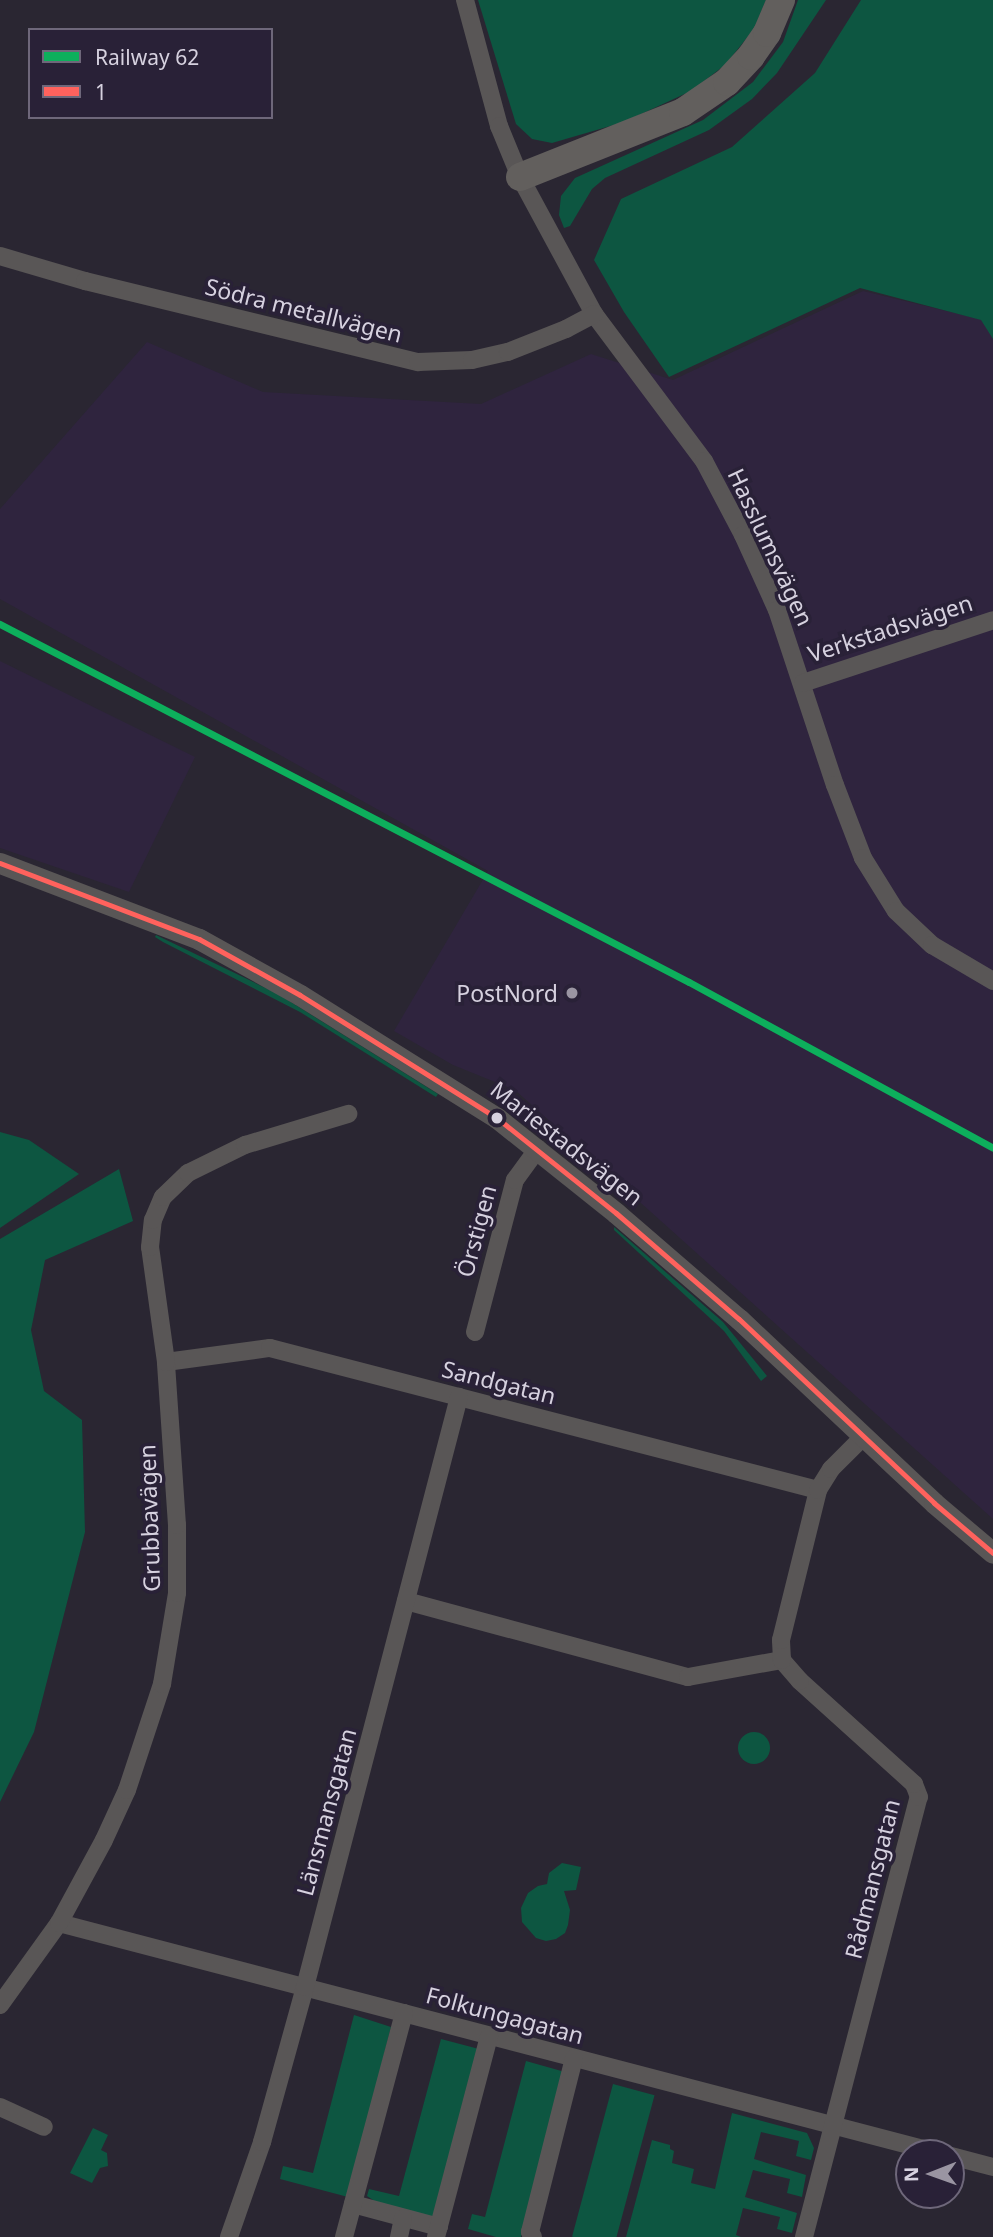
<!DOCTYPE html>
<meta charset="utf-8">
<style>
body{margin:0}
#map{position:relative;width:993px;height:2237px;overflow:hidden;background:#2a2632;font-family:"Noto Sans",sans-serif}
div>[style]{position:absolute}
.built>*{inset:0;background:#2f243e}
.green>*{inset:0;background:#0d5641;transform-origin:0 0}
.round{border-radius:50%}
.minor>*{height:18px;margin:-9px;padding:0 9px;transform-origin:9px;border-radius:9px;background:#595656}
.tertiary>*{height:21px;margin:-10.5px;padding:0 10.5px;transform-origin:10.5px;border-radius:10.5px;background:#595656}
.trunk>*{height:28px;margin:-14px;padding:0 14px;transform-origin:14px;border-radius:14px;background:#625f5d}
.bus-1>*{height:5px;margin:-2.5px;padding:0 2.5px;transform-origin:2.5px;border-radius:2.5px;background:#ff625d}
.rail-1>*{height:7px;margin:-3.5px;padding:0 3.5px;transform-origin:3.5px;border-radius:3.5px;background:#0daf5c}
.dots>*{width:19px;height:19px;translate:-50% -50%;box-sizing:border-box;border:4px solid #292137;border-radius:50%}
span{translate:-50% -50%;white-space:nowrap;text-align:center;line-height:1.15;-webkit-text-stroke:7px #292137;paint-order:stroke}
.street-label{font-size:23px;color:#d6d1df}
.poi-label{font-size:23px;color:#d6d1df}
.right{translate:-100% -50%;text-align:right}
.legend{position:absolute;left:28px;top:28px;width:245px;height:91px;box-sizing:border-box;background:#292137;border:2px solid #6e677a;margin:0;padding:9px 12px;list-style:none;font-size:21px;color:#d6d1df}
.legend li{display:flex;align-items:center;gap:14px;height:35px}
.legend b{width:35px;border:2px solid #6e677a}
.north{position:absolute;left:895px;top:2139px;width:70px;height:70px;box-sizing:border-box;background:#292137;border:2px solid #6e677a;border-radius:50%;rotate:269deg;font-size:19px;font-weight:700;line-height:28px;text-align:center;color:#d6d1df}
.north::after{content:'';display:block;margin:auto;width:24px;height:32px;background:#9a95a2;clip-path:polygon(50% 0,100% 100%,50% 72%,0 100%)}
</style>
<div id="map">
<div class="built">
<i style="clip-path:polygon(863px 291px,984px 320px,993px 334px,993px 1519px,515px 1090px,453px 1065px,394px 1031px,488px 871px,0 599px,0 509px,147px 342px,263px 392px,481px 404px,591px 354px,673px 380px)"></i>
<i style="clip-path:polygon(0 661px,195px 757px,129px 892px,0 848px)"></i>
</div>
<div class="green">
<i style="clip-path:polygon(478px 0,766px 0,754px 29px,725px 65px,691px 91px,624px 122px,552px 143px,532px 139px,516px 124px)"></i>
<i style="clip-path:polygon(798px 0,826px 0,777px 73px,752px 99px,709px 130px,605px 178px,592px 189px,570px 226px,564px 228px,559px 215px,561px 196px,575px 178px,703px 120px,753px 82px,783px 42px)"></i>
<i style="clip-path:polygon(861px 0,993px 0,993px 339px,981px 320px,860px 288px,669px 377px,624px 312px,594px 260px,621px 199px,732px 147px,815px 73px)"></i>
<i style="clip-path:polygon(156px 935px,278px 994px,438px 1094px,436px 1097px,300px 1012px,163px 942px,155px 937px)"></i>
<i style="clip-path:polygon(0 1132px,29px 1140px,79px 1174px,0 1228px)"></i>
<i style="clip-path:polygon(119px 1169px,133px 1221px,45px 1260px,31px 1330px,44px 1391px,82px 1420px,85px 1532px,34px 1732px,0 1802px,0 1239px)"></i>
<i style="clip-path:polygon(614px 1227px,723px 1322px,767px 1376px,761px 1381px,724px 1331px,614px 1230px)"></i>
<i class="round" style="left:738px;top:1732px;width:32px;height:32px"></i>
<i style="clip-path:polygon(562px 1863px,581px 1867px,576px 1890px,564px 1891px,570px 1910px,568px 1925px,565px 1933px,556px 1939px,546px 1941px,536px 1938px,522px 1922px,521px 1908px,528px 1893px,538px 1886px,547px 1884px,549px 1873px)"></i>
<i style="clip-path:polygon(354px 2015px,391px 2027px,348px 2197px,280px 2179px,283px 2166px,313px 2173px)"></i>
<i style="clip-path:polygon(441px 2039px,479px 2049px,435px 2219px,379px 2204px,367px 2196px,369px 2189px,399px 2196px)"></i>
<i style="clip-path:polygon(526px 2061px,565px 2072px,521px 2237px,496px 2237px,468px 2229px,472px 2214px,485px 2217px)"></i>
<i style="left:613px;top:2084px;width:43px;height:158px;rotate:15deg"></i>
<i style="clip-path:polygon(732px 2113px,807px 2133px,814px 2148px,811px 2160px,796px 2156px,799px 2141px,761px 2132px,754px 2159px,806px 2175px,802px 2197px,787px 2193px,790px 2179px,753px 2170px,745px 2197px,797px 2213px,792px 2233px,777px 2229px,780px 2217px,743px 2208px,736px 2235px,741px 2237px,626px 2237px,652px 2140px,670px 2145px,670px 2149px,674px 2151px,672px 2163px,694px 2169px,691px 2183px,715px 2189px)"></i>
<i style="clip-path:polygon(93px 2128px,108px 2135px,101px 2150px,107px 2153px,108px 2166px,100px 2168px,92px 2183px,70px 2173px)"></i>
</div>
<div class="minor">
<i style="left:465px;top:0;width:131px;rotate:74.9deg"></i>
<i style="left:499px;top:126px;width:55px;rotate:67.6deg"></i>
<i style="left:520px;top:177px;width:156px;rotate:61.6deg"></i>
<i style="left:594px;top:314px;width:184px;rotate:53.2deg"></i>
<i style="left:704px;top:461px;width:84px;rotate:62.2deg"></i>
<i style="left:743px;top:535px;width:82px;rotate:65.6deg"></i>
<i style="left:777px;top:610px;width:184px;rotate:71.7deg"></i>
<i style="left:835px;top:785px;width:78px;rotate:69deg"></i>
<i style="left:863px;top:858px;width:62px;rotate:58.1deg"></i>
<i style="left:896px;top:911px;width:50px;rotate:43.4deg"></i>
<i style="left:932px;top:945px;width:71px;rotate:30.5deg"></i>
<i style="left:0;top:256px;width:89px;rotate:16.4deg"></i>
<i style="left:85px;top:281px;width:343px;rotate:13.7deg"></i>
<i style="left:418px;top:362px;width:54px;rotate:-2.1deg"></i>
<i style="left:472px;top:360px;width:37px;rotate:-13deg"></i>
<i style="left:508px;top:352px;width:62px;rotate:-21.6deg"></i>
<i style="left:566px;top:329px;width:32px;rotate:-28deg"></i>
<i style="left:803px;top:683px;width:200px;rotate:-18.3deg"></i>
<i style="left:475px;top:1332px;width:157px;rotate:-75.3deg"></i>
<i style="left:515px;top:1180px;width:39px;rotate:-54deg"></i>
<i style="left:166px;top:1362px;width:105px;rotate:-7.7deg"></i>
<i style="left:270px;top:1348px;width:566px;rotate:14.53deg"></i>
<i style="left:406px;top:1601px;width:292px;rotate:15.1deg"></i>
<i style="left:688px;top:1677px;width:96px;rotate:-10.3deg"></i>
<i style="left:59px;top:1923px;width:910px;rotate:14.65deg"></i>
<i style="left:0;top:2005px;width:101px;rotate:-54.3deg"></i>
<i style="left:59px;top:1923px;width:94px;rotate:-61.5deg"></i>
<i style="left:104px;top:1840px;width:55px;rotate:-65.3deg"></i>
<i style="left:127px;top:1790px;width:112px;rotate:-71.7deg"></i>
<i style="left:162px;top:1684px;width:92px;rotate:-80.6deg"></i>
<i style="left:177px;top:1593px;width:68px;rotate:-90deg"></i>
<i style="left:177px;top:1525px;width:163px;rotate:-93.9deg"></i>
<i style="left:166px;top:1362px;width:116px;rotate:-97.9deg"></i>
<i style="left:150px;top:1247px;width:27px;rotate:-84deg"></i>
<i style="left:153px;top:1220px;width:25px;rotate:-67deg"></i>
<i style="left:163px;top:1197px;width:35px;rotate:-44deg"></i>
<i style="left:188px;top:1173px;width:64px;rotate:-26.2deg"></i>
<i style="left:245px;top:1145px;width:108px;rotate:-16.8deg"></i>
<i style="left:0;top:2107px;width:48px;rotate:24.4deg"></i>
<i style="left:951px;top:2156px;width:43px;rotate:14.7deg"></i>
<i style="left:353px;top:2204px;width:89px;rotate:15deg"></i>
<i style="left:229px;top:2237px;width:101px;rotate:-70.8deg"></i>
<i style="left:262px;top:2142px;width:161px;rotate:-74.5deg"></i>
<i style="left:305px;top:1987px;width:610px;rotate:-75.37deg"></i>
<i style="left:344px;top:2237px;width:232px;rotate:-75deg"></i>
<i style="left:399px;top:2237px;width:19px;rotate:-78deg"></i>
<i style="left:436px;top:2237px;width:208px;rotate:-75.2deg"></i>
<i style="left:533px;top:2237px;width:6px;rotate:-121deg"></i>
<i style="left:530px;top:2232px;width:179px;rotate:-75.8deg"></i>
<i style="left:804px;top:2237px;width:455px;rotate:-75.4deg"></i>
<i style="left:919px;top:1797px;width:14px;rotate:-111deg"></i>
<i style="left:914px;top:1784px;width:154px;rotate:-137.9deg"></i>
<i style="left:800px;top:1681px;width:28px;rotate:-131deg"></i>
<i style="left:782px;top:1660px;width:20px;rotate:-93deg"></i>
<i style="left:781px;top:1640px;width:154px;rotate:-76.1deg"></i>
<i style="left:818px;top:1490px;width:25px;rotate:-58deg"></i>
<i style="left:831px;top:1469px;width:47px;rotate:-45deg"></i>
</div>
<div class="tertiary">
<i style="left:0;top:863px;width:213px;rotate:20.9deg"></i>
<i style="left:199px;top:939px;width:115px;rotate:29deg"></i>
<i style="left:300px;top:995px;width:232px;rotate:32deg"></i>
<i style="left:497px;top:1118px;width:152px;rotate:38.6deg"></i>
<i style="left:616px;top:1213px;width:162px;rotate:40.8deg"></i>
<i style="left:739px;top:1319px;width:268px;rotate:43.3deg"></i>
<i style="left:934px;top:1503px;width:77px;rotate:40.3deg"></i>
</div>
<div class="trunk">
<i style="left:520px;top:177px;width:175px;rotate:-21.7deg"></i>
<i style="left:683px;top:112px;width:53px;rotate:-34.3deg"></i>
<i style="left:727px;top:82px;width:35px;rotate:-47deg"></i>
<i style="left:751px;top:56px;width:28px;rotate:-55deg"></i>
<i style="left:767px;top:33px;width:36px;rotate:-67deg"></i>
</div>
<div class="bus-1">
<i style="left:0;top:863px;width:213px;rotate:20.9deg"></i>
<i style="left:199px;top:939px;width:115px;rotate:29deg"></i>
<i style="left:300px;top:995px;width:232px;rotate:32deg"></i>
<i style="left:497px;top:1118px;width:152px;rotate:38.6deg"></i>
<i style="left:616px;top:1213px;width:162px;rotate:40.8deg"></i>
<i style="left:739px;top:1319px;width:268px;rotate:43.3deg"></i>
<i style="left:934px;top:1503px;width:77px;rotate:40.3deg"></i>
</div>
<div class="rail-1">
<i style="left:0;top:624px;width:776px;rotate:27.46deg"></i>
<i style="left:689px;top:982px;width:346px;rotate:28.6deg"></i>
</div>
<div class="dots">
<i style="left:572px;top:993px;background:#9a95a2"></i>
<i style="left:497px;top:1118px;background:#d6d1df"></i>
</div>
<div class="street-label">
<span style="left:304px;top:310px;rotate:14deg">Södra metallvägen</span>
<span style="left:771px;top:547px;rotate:65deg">Hasslumsvägen</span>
<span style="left:890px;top:628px;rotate:-18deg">Verkstadsvägen</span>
<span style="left:567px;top:1143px;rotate:38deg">Mariestadsvägen</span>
<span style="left:476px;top:1231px;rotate:-75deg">Örstigen</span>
<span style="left:499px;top:1382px;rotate:14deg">Sandgatan</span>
<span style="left:149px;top:1518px;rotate:-92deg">Grubbavägen</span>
<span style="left:326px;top:1812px;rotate:-75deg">Länsmansgatan</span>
<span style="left:872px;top:1879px;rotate:-76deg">Rådmansgatan</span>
<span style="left:505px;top:2015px;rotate:15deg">Folkungagatan</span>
</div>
<div class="poi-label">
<span class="right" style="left:558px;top:993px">PostNord</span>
</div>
<ul class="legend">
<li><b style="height:9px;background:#0daf5c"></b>Railway 62</li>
<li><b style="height:9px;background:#ff625d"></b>1</li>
</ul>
<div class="north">N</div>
</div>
